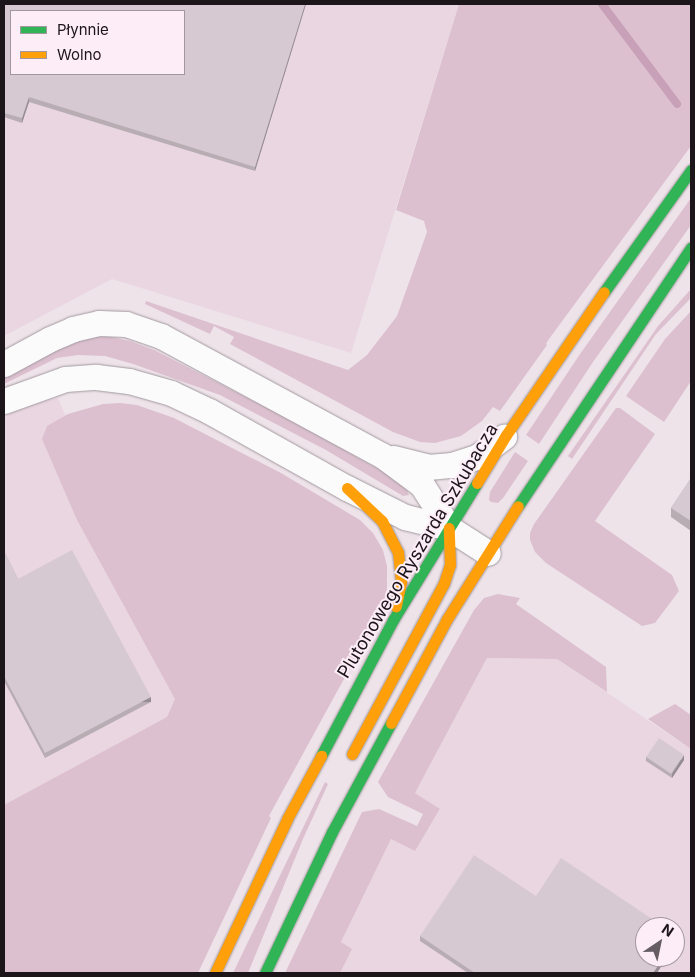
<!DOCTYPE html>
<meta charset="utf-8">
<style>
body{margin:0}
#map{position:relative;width:695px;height:977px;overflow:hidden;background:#eee3e9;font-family:Inter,sans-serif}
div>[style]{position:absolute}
.built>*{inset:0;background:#ead6e1}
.green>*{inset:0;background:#ddc0d0}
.stream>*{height:8px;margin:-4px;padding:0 4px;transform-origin:4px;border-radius:4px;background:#c8a0b7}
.roads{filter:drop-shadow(0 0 1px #a1999e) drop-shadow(0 0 1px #a1999e)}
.street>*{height:25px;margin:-12.5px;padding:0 12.5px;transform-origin:12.5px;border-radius:12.5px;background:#fcfbfc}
.fast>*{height:11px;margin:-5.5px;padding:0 5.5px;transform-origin:5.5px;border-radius:5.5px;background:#30b455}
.slow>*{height:11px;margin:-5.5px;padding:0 5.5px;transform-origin:5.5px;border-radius:5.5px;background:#ff9f0a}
.wall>*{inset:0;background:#b9adb4}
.shaded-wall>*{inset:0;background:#968d92;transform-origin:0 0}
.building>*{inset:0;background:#d7c9d1;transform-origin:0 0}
span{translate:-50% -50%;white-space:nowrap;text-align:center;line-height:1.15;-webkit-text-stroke:4px #fdedf6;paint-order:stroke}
.street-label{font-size:18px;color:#1c1519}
.frame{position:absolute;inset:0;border:5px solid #1c1519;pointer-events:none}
.legend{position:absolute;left:10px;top:10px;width:175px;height:65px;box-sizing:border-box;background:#fdedf6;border:1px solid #a3979e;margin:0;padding:6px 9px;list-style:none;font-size:15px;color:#1c1519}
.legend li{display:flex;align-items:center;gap:10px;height:25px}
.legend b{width:25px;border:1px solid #a3979e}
.north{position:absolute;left:635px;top:917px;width:50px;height:50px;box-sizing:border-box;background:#fdedf6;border:1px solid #a3979e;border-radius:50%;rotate:34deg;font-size:14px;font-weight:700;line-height:20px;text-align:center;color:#1c1519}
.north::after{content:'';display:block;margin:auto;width:18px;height:22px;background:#665d62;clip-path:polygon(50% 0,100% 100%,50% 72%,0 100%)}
</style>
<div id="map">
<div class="built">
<i style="clip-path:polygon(evenodd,4px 4px,459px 4px,351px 353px,112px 279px,4px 336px,4px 4px,11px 11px,184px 11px,184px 74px,11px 74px,11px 11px)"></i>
<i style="clip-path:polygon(58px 398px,102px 502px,199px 702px,4px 814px,4px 416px,31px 404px)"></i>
<i style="clip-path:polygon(evenodd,487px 658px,557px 659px,691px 749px,691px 973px,340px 973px,351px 949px,341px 942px,391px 839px,415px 851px,440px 810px,415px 793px,487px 658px,645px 927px,675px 927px,675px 957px,645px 957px,645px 927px)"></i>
</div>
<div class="green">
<i style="clip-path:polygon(459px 4px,691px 4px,691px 146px,549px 339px,546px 344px,547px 345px,500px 411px,493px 407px,482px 421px,461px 436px,435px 443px,420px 442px,393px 432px,230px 344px,234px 337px,214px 326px,210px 334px,145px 304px,146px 301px,348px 370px,367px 355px,397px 316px,427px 232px,424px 221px,396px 210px)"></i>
<i style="clip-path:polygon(691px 198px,691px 225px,593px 362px,539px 444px,526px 435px,580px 354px)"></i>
<i style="clip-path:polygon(691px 289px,691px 298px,656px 334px,572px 459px,568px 456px,658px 326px)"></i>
<i style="clip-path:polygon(691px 311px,691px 381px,664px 422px,626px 396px,665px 339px)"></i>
<i style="clip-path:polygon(106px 336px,130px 341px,154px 350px,285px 417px,400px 481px,405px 485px,409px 495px,403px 496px,326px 450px,220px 395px,133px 364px,105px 356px,78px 355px,57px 358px,4px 384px,4px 373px,81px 339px)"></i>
<i style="clip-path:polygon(120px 403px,137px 405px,174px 418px,281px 473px,360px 520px,373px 533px,383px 550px,387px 566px,387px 589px,383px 605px,374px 624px,269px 816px,271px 818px,198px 973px,4px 973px,4px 805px,167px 717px,175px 699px,77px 520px,42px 439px,47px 426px,68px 414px,103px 404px)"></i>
<i style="clip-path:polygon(616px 408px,620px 408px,655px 434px,595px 521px,672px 575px,679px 591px,655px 623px,642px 626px,546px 563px,535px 552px,530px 540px,530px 533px,534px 524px)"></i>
<i style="clip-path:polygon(515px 452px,528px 461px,503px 498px,498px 503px,491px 502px,489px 500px,490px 492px)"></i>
<i style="clip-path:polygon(498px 594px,520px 598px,516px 604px,606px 667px,607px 692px,557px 659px,487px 658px,415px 793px,440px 809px,415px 851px,391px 839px,341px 942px,352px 949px,340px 973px,285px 973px,362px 812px,379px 809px,417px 826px,423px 814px,388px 797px,378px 782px,474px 610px,484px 598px)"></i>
<i style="clip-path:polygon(675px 704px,691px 715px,691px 749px,648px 719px)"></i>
<i style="clip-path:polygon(325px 782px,328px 784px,303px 839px,248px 973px,233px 973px)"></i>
</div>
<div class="stream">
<i style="left:602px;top:4px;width:125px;rotate:53.1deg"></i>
</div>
<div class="roads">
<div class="street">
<i style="left:4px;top:364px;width:52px;rotate:-28.5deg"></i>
<i style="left:50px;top:339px;width:25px;rotate:-23deg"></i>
<i style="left:73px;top:329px;width:27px;rotate:-13deg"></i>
<i style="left:99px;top:323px;width:27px;rotate:2deg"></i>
<i style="left:126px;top:324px;width:37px;rotate:19deg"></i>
<i style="left:161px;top:336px;width:252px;rotate:28.4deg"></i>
<i style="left:383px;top:456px;width:49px;rotate:36.6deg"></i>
<i style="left:422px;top:485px;width:51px;rotate:57.9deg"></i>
<i style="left:4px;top:401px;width:65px;rotate:-19.8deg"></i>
<i style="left:65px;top:379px;width:31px;rotate:-4deg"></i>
<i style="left:96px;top:377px;width:33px;rotate:7deg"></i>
<i style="left:129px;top:381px;width:44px;rotate:15.9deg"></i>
<i style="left:171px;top:393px;width:42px;rotate:25.3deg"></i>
<i style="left:209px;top:411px;width:158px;rotate:29.2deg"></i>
<i style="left:347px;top:488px;width:65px;rotate:26.6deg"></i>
<i style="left:405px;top:517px;width:45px;rotate:14deg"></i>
<i style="left:449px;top:528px;width:46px;rotate:32.7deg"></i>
<i style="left:393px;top:458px;width:36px;rotate:14deg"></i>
<i style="left:428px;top:467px;width:24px;rotate:-5deg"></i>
<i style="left:452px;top:465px;width:26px;rotate:-18deg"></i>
<i style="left:477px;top:457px;width:34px;rotate:-37deg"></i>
</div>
<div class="fast">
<i style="left:604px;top:292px;width:150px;rotate:-54.5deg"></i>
<i style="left:518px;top:506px;width:311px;rotate:-56.2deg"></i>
<i style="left:321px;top:756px;width:154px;rotate:-62.1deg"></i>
<i style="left:393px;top:620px;width:161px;rotate:-58.5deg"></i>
<i style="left:265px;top:973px;width:156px;rotate:-64.6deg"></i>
<i style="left:332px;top:832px;width:124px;rotate:-61.6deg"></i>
</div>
<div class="slow">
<i style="left:477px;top:483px;width:56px;rotate:-58.9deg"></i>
<i style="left:506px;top:435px;width:173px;rotate:-55.6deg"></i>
<i style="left:347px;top:488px;width:48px;rotate:43.3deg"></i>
<i style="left:382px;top:521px;width:35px;rotate:63deg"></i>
<i style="left:398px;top:552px;width:30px;rotate:84deg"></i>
<i style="left:401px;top:582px;width:25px;rotate:102deg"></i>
<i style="left:391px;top:723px;width:118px;rotate:-61.7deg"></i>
<i style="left:447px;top:619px;width:133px;rotate:-57.9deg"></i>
<i style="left:352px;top:754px;width:194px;rotate:-61.7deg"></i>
<i style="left:444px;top:583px;width:19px;rotate:-72deg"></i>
<i style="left:450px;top:565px;width:37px;rotate:-92deg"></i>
<i style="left:215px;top:973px;width:170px;rotate:-64.9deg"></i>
<i style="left:287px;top:819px;width:72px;rotate:-61.6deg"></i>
</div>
</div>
<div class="wall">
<i style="clip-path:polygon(4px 4px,306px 4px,255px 171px,29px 102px,22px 123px,4px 117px)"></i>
<i style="clip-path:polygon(691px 478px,691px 531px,671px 517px,671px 508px)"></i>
<i style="clip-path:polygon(4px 551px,18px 579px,151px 702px,45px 758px,4px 681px)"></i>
<i style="clip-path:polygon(646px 757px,684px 760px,672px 778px,646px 761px)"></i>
<i style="clip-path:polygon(536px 896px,645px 957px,667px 957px,657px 973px,468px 973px,420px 941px,420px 936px)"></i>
</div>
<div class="shaded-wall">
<i style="clip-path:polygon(305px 4px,306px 4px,255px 171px,255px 167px)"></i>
<i style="clip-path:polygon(29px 97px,29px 102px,22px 123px,22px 118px)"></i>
<i style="left:151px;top:697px;width:5px;height:120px;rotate:90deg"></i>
<i style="clip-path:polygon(684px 755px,684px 760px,672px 778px,672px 774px)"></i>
<i style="clip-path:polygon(678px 936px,678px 941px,675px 946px,675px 941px)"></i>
<i style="clip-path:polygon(664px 957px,667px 957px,657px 973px,653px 973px)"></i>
</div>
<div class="building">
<i style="clip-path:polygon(evenodd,4px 4px,305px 4px,255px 167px,29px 97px,22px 118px,4px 113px,4px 4px,11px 11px,184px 11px,184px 74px,11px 74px,11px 11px)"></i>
<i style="clip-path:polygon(691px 478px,691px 521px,671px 508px)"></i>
<i style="clip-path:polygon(72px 550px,151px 697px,45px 753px,4px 676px,4px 551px,18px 579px)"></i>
<i style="left:659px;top:738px;width:30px;height:23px;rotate:34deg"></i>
<i style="clip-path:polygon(474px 855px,536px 896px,561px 858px,664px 927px,645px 927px,645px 957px,664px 957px,653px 973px,475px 973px,420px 936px)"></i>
<i style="clip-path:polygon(675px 934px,678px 936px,675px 941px)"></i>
</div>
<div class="street-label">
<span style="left:418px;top:551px;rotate:-59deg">Plutonowego Ryszarda Szkubacza</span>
</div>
<div class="frame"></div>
<ul class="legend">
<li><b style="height:6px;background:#30b455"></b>Płynnie</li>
<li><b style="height:6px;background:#ff9f0a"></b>Wolno</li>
</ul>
<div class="north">N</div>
</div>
